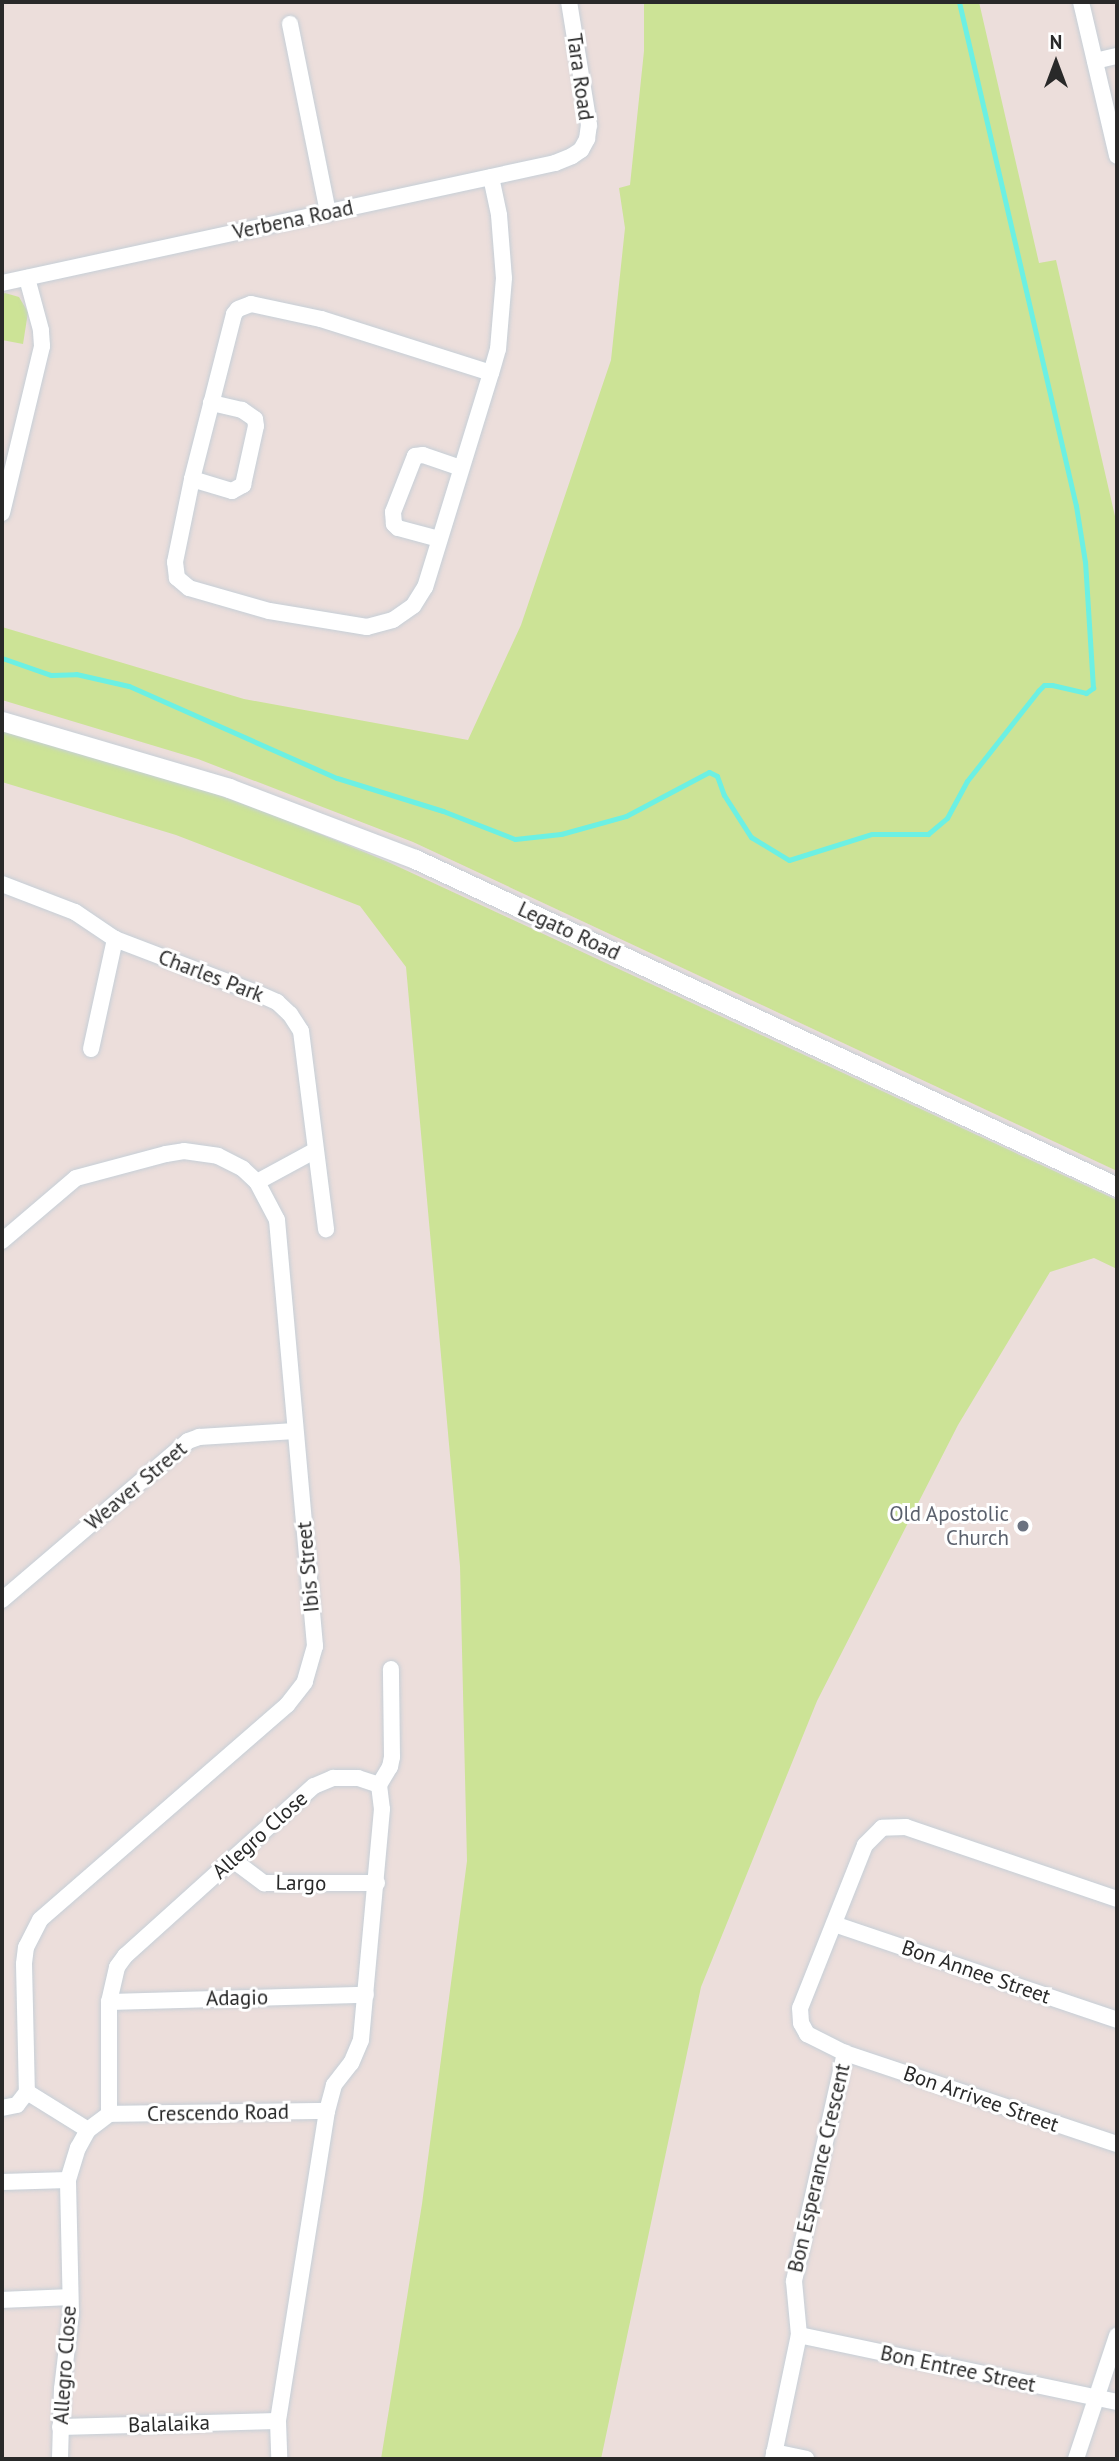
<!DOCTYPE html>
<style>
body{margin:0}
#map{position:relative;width:1119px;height:2461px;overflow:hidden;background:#ecdedb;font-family:"PT Sans",sans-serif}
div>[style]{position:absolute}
.green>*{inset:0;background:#cce396}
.stream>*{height:5px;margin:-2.5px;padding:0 2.5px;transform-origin:2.5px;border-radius:2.5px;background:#6cf0e3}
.roads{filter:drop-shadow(0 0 2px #c6cfd7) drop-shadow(0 0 2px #c6cfd7)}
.minor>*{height:16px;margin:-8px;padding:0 8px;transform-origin:8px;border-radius:8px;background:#fff}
.tertiary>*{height:19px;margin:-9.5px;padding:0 9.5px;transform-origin:9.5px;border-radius:9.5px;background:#fff}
.dots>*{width:19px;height:19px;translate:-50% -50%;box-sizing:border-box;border:4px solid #fff;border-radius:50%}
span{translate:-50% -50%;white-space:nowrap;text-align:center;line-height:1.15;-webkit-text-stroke:6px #fff;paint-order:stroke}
.street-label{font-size:21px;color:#292929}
.worship-label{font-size:21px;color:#5b616d}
.right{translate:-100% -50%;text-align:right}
.frame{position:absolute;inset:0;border:4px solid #292929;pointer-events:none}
.north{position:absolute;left:1021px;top:28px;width:70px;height:70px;-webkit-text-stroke:5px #fff;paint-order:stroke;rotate:0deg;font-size:19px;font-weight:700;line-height:28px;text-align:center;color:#292929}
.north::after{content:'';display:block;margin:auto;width:24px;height:32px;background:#292929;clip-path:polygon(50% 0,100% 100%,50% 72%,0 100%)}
</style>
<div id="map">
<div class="green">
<i style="clip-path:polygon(644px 2px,979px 2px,1039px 263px,1056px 260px,1117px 525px,1117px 1171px,413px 842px,198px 759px,2px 700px,2px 627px,244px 699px,468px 740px,521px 625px,611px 360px,625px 228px,619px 188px,630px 185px,644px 51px)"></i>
<i style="clip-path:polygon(5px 293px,19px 297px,28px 312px,23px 344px,2px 340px,2px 294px)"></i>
<i style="clip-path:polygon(2px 730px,163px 775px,279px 817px,386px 861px,1117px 1200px,1117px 1269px,1094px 1258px,1050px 1272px,958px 1425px,817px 1701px,701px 1987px,601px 2459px,381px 2459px,422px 2204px,467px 1861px,460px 1566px,406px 967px,360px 906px,176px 835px,2px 782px)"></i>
</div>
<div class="stream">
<i style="left:2px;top:658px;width:52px;rotate:19.1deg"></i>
<i style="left:51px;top:675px;width:25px;rotate:-2deg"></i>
<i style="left:76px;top:674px;width:54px;rotate:12.8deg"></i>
<i style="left:129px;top:686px;width:227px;rotate:23.9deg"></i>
<i style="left:337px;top:778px;width:111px;rotate:17.3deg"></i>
<i style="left:443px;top:811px;width:77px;rotate:21.3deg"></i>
<i style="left:515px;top:839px;width:46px;rotate:-6.2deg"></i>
<i style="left:561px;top:834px;width:67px;rotate:-15.5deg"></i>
<i style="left:626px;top:816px;width:94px;rotate:-27.9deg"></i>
<i style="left:709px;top:772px;width:9px;rotate:27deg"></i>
<i style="left:717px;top:776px;width:20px;rotate:70deg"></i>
<i style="left:724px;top:795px;width:50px;rotate:57.3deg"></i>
<i style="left:751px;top:837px;width:44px;rotate:31.2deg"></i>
<i style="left:789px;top:860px;width:87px;rotate:-17.4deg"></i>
<i style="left:872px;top:834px;width:56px"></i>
<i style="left:928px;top:834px;width:25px;rotate:-40deg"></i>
<i style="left:947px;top:818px;width:42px;rotate:-61.6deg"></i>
<i style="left:967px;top:781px;width:115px;rotate:-51.7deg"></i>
<i style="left:1038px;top:691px;width:8px;rotate:-45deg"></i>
<i style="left:1044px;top:685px;width:8px"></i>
<i style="left:1052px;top:685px;width:35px;rotate:13deg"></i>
<i style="left:1086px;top:693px;width:9px;rotate:-36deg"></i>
<i style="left:1093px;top:688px;width:126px;rotate:-93.6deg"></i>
<i style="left:1085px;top:562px;width:57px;rotate:-99.1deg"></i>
<i style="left:1076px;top:506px;width:517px;rotate:-103.07deg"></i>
</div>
<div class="roads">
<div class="minor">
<i style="left:1081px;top:2px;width:158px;rotate:76.8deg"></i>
<i style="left:290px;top:24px;width:193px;rotate:78.6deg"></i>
<i style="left:1095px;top:61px;width:23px;rotate:-13deg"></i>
<i style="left:491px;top:177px;width:39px;rotate:78deg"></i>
<i style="left:499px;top:215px;width:63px;rotate:85.5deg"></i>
<i style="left:504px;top:278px;width:71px;rotate:94.8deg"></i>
<i style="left:498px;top:349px;width:25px;rotate:106deg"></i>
<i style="left:491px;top:373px;width:224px;rotate:107.1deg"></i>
<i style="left:425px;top:587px;width:22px;rotate:122deg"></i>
<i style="left:413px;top:606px;width:24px;rotate:145deg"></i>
<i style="left:393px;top:620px;width:27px;rotate:165deg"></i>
<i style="left:367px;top:627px;width:99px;rotate:-170.7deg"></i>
<i style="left:269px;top:611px;width:83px;rotate:-164deg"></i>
<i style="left:189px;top:588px;width:16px;rotate:-140deg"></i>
<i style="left:177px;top:578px;width:16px;rotate:-97deg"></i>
<i style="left:175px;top:562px;width:85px;rotate:-78.4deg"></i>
<i style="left:192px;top:479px;width:170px;rotate:-75.7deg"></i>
<i style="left:234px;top:314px;width:6px;rotate:-51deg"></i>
<i style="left:238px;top:309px;width:14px;rotate:-21deg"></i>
<i style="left:251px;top:304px;width:72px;rotate:12.1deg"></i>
<i style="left:321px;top:319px;width:178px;rotate:17.6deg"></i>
<i style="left:2px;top:283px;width:566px;rotate:-12.24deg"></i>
<i style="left:555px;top:163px;width:18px;rotate:-22deg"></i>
<i style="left:572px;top:156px;width:11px;rotate:-34deg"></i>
<i style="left:581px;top:150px;width:13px;rotate:-61deg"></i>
<i style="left:587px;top:139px;width:14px;rotate:-82deg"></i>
<i style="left:589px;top:125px;width:125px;rotate:-99.2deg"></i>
<i style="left:192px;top:479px;width:42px;rotate:16.7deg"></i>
<i style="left:232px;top:491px;width:13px;rotate:-29deg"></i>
<i style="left:243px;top:485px;width:60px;rotate:-77.6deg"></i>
<i style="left:256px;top:426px;width:7px;rotate:-98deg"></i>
<i style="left:255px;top:419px;width:16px;rotate:-145deg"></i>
<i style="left:242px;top:410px;width:32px;rotate:-167deg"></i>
<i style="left:2px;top:513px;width:172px;rotate:-76.5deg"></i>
<i style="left:42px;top:346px;width:16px;rotate:-94deg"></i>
<i style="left:41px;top:330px;width:54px;rotate:-105.1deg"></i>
<i style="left:439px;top:539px;width:42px;rotate:-165deg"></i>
<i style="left:398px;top:528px;width:6px;rotate:-135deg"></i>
<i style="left:394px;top:524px;width:12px;rotate:-95deg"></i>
<i style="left:393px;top:512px;width:60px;rotate:-68.6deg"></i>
<i style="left:415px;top:456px;width:8px;rotate:-7deg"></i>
<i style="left:423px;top:455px;width:40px;rotate:18.9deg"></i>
<i style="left:2px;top:884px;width:78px;rotate:21deg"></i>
<i style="left:75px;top:912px;width:48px;rotate:34deg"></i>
<i style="left:115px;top:939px;width:154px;rotate:20.9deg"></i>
<i style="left:259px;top:994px;width:20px;rotate:24deg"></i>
<i style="left:277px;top:1002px;width:18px;rotate:43deg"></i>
<i style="left:290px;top:1014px;width:20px;rotate:57deg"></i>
<i style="left:301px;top:1031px;width:200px;rotate:82.8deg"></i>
<i style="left:91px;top:1049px;width:113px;rotate:-77.7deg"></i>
<i style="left:257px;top:1182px;width:65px;rotate:-28.5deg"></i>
<i style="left:2px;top:1241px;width:97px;rotate:-40.4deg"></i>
<i style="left:76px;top:1178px;width:93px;rotate:-14.9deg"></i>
<i style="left:166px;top:1154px;width:18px;rotate:-9deg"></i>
<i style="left:184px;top:1151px;width:34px;rotate:8deg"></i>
<i style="left:218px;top:1156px;width:28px;rotate:27deg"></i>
<i style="left:243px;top:1169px;width:19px;rotate:43deg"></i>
<i style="left:257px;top:1182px;width:43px;rotate:62.2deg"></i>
<i style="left:277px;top:1220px;width:428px;rotate:84.9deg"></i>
<i style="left:315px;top:1646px;width:37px;rotate:106deg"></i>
<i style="left:305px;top:1682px;width:29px;rotate:128deg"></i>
<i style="left:287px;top:1705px;width:327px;rotate:139deg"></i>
<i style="left:40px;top:1920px;width:30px;rotate:117deg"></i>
<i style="left:26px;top:1947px;width:17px;rotate:97deg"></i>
<i style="left:24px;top:1964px;width:128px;rotate:88.7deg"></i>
<i style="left:27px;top:2092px;width:16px;rotate:128deg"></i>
<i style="left:17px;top:2105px;width:15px;rotate:169deg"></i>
<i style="left:2px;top:1600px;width:245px;rotate:-40.5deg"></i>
<i style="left:188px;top:1441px;width:12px;rotate:-20deg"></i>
<i style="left:199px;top:1437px;width:96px;rotate:-3.6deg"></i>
<i style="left:379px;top:1785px;width:21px;rotate:-59deg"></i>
<i style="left:390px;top:1767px;width:10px;rotate:-79deg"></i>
<i style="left:392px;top:1757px;width:88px;rotate:-90.7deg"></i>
<i style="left:233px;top:1860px;width:39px;rotate:37deg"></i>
<i style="left:264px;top:1883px;width:113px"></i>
<i style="left:1117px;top:1899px;width:223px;rotate:-161.2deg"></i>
<i style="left:906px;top:1827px;width:24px;rotate:178deg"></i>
<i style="left:882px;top:1828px;width:24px;rotate:135deg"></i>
<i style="left:865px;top:1845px;width:175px;rotate:111.7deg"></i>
<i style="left:800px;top:2008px;width:15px;rotate:86deg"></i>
<i style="left:801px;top:2023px;width:13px;rotate:61deg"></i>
<i style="left:807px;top:2034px;width:42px;rotate:26.6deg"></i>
<i style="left:845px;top:2053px;width:287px;rotate:18.5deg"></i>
<i style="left:834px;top:1924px;width:299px;rotate:18.7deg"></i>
<i style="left:109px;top:2002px;width:257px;rotate:-1.6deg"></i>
<i style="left:27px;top:2092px;width:72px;rotate:31.9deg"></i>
<i style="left:109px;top:2114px;width:218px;rotate:-0.8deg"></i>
<i style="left:2px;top:2182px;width:66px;rotate:-1.7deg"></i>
<i style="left:2px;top:2300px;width:68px;rotate:-2.5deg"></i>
<i style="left:799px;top:2335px;width:325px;rotate:11.9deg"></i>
<i style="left:60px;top:2427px;width:218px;rotate:-1.6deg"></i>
<i style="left:774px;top:2452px;width:33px;rotate:12deg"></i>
<i style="left:60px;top:2459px;width:70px;rotate:-88.4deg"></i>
<i style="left:62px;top:2389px;width:76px;rotate:-83.2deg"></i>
<i style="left:71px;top:2314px;width:134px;rotate:-91.3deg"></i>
<i style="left:68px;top:2180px;width:34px;rotate:-73deg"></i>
<i style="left:78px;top:2148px;width:21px;rotate:-61deg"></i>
<i style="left:88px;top:2130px;width:26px;rotate:-37deg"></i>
<i style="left:109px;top:2114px;width:112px;rotate:-90deg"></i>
<i style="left:109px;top:2002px;width:36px;rotate:-77deg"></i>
<i style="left:117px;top:1967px;width:14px;rotate:-54deg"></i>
<i style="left:125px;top:1956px;width:254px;rotate:-42deg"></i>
<i style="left:314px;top:1786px;width:21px;rotate:-23deg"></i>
<i style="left:333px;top:1778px;width:25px"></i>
<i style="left:358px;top:1778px;width:22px;rotate:18deg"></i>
<i style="left:379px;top:1785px;width:24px;rotate:83deg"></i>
<i style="left:382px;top:1809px;width:232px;rotate:95.2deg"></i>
<i style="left:361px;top:2040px;width:25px;rotate:113deg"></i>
<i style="left:351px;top:2063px;width:28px;rotate:128deg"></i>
<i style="left:334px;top:2085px;width:27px;rotate:105deg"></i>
<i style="left:327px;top:2111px;width:314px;rotate:99deg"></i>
<i style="left:278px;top:2421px;width:38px;rotate:88deg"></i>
<i style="left:773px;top:2459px;width:127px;rotate:-78.2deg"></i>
<i style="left:799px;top:2335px;width:54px;rotate:-95.3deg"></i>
<i style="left:794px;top:2281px;width:234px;rotate:-77.4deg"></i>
<i style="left:1076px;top:2459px;width:130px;rotate:-71.6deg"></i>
</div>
<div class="tertiary">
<i style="left:2px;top:721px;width:237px;rotate:16.4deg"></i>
<i style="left:229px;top:788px;width:199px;rotate:20.9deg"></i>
<i style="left:415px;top:859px;width:775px;rotate:25.04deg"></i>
</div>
</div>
<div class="dots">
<i style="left:1023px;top:1526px;background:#6b7280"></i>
</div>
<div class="street-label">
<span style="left:580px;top:77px;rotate:82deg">Tara Road</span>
<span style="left:293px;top:220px;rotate:-12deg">Verbena Road</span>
<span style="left:569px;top:931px;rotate:25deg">Legato Road</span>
<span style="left:211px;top:976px;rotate:21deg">Charles Park</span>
<span style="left:136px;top:1486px;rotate:-40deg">Weaver Street</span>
<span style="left:308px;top:1567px;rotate:-95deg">Ibis Street</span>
<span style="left:260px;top:1835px;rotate:-42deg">Allegro Close</span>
<span style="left:301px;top:1883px;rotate:1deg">Largo</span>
<span style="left:976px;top:1972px;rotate:19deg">Bon Annee Street</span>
<span style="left:237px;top:1998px;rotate:-1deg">Adagio</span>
<span style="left:981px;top:2099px;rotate:19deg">Bon Arrivee Street</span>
<span style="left:218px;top:2113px;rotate:-1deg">Crescendo Road</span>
<span style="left:819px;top:2168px;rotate:-77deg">Bon Esperance Crescent</span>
<span style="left:65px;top:2365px;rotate:-86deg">Allegro Close</span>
<span style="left:958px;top:2369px;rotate:12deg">Bon Entree Street</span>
<span style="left:169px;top:2424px;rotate:-2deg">Balalaika</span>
</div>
<div class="worship-label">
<span class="right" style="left:1009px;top:1526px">Old Apostolic<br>Church</span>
</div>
<div class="frame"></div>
<div class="north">N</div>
</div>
